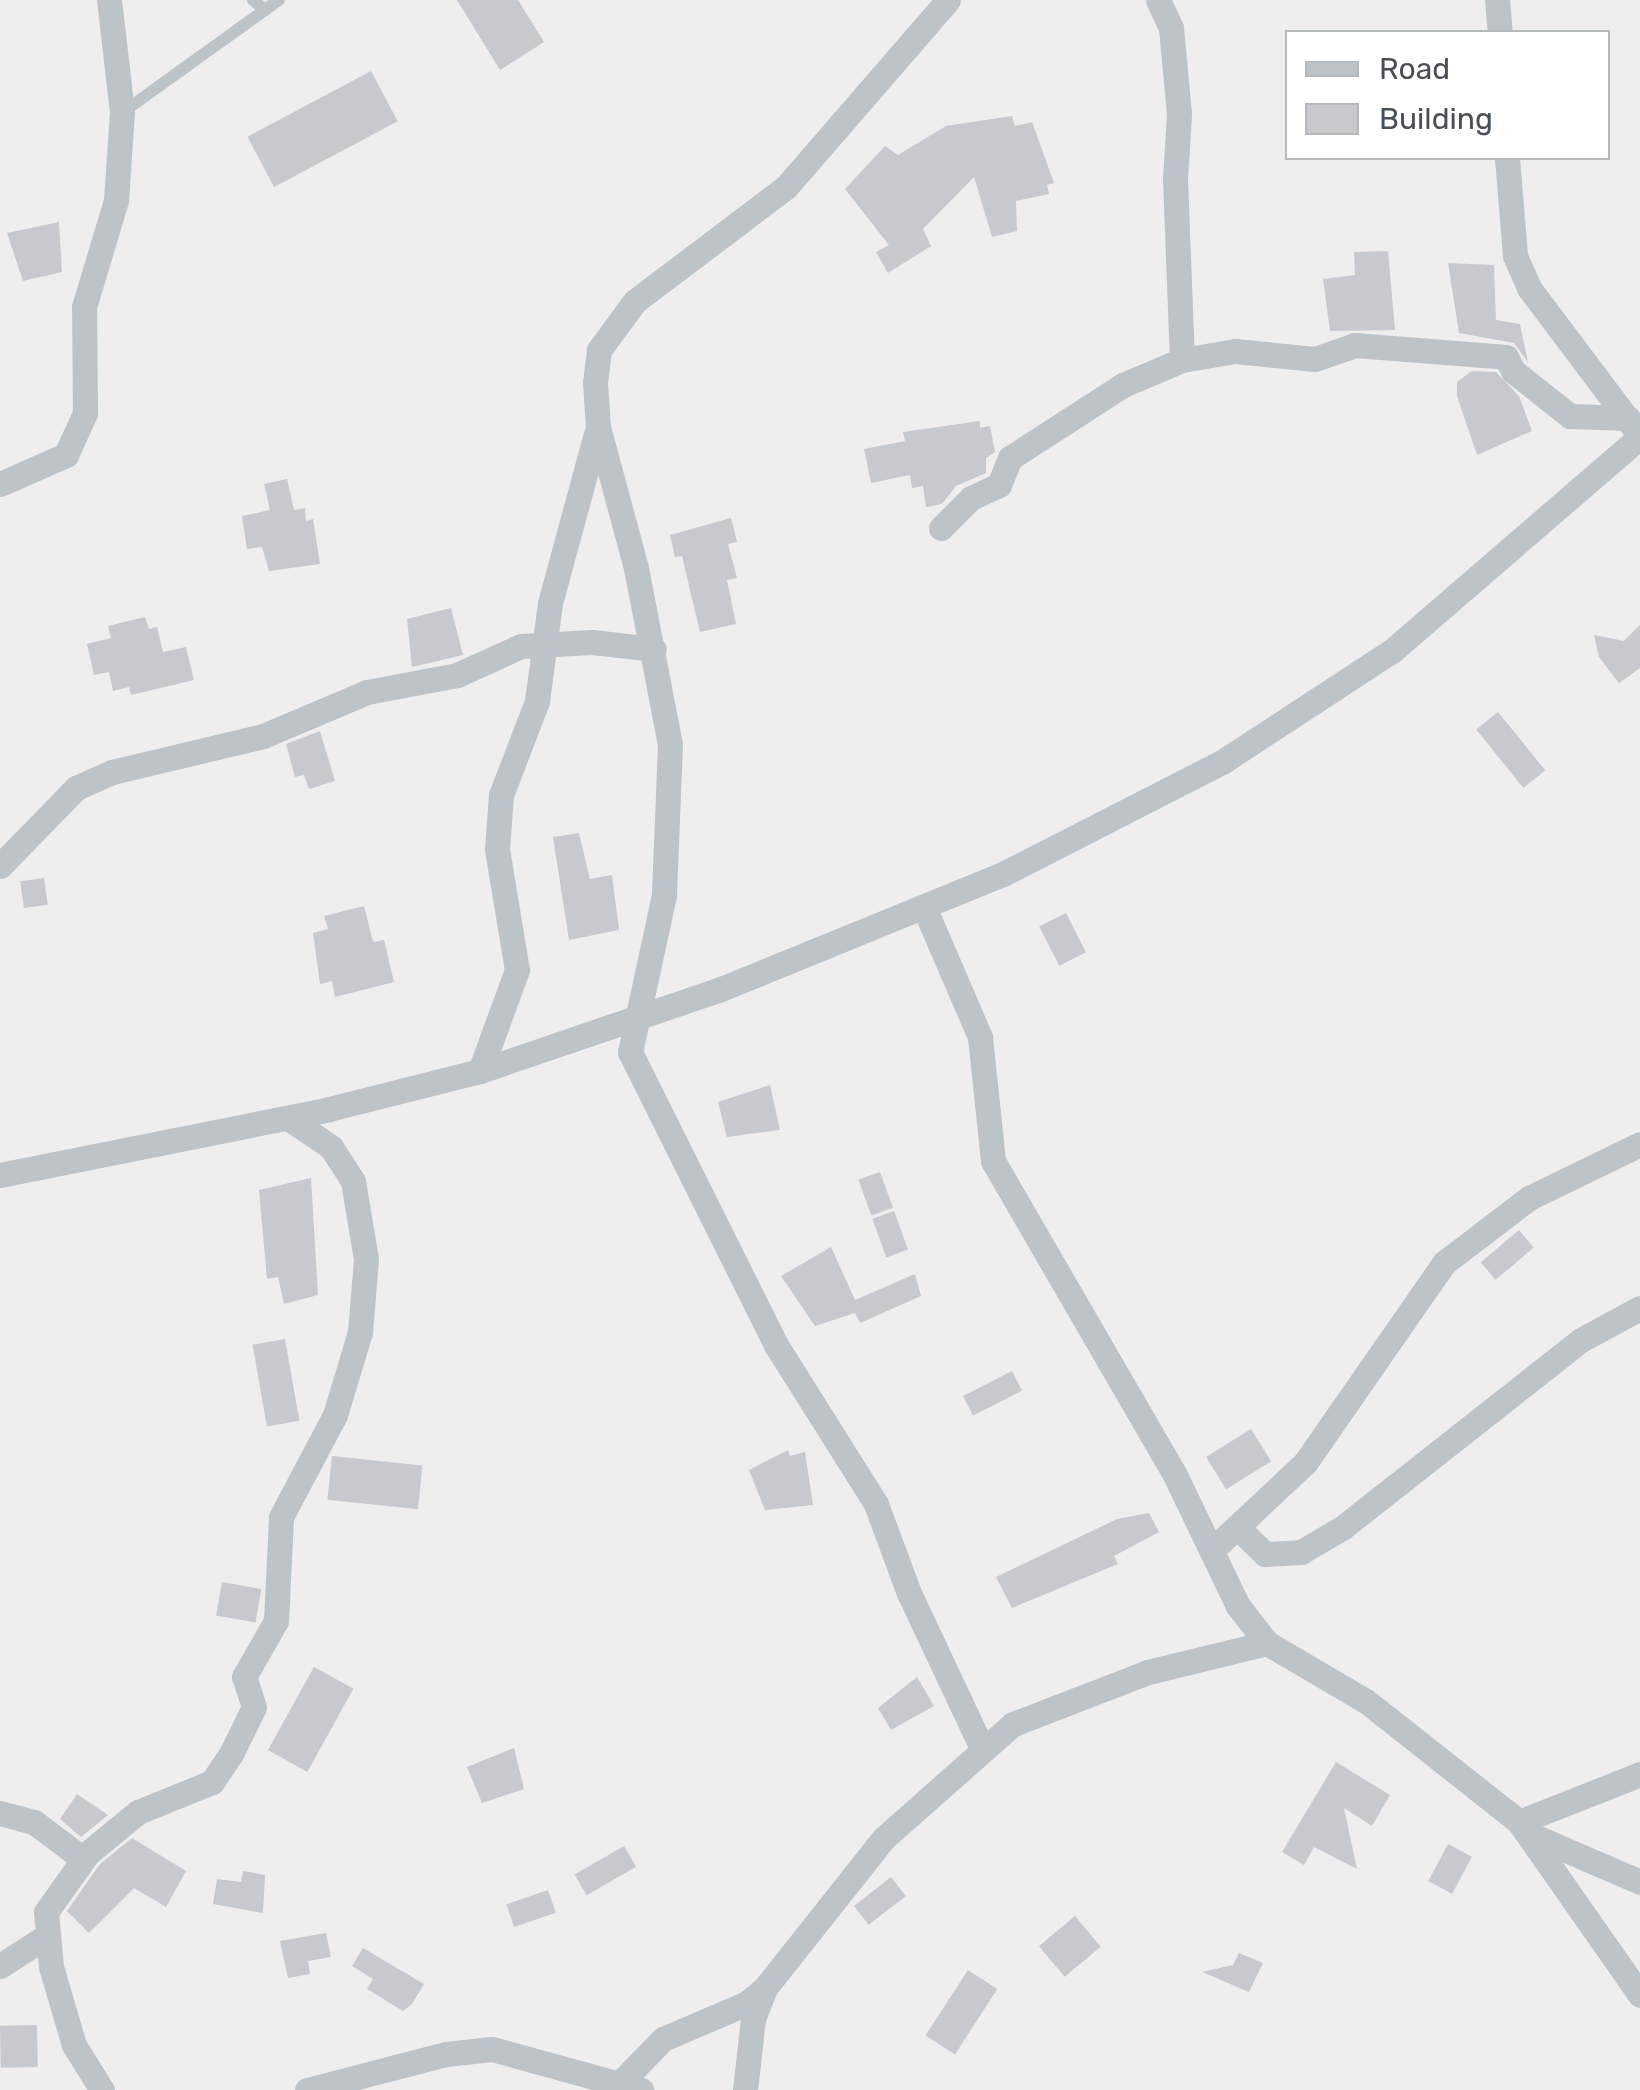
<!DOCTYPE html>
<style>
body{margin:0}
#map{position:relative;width:1640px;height:2090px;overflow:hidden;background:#efeded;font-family:Rubik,sans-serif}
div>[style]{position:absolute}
.building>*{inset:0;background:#c7c9cf;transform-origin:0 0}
.lane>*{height:12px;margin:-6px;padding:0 6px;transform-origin:6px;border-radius:6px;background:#bcc4ca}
.street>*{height:25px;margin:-12.5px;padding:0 12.5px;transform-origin:12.5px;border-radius:12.5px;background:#bcc4ca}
span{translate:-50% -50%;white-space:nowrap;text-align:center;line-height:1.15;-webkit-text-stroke:10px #fff;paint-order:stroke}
.legend{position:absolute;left:1285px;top:30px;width:325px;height:130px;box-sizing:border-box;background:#fff;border:2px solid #b5b9bc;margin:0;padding:12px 18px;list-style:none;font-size:30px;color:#474f58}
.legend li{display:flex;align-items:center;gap:20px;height:50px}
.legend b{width:50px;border:2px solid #b5b9bc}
</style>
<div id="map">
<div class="building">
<i style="clip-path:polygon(457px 0,518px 0,544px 42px,500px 70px)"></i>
<i style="left:371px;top:71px;width:57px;height:140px;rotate:62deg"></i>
<i style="clip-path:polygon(1012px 116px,1015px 126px,1032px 122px,1054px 183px,1047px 185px,1049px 194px,1016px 201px,1017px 231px,992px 237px,974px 177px,923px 229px,931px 246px,888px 273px,876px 252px,889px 245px,845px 189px,885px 146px,898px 155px,946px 126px)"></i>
<i style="clip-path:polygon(59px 222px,62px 272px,23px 281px,7px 233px)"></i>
<i style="clip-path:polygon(1388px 251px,1395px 330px,1330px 331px,1323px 279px,1355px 275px,1354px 252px)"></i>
<i style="clip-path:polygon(1448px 263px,1494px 265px,1496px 320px,1520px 324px,1528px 362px,1514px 343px,1459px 333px)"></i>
<i style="clip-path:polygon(1472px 371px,1496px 372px,1519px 396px,1532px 431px,1477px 455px,1457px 396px,1457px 382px)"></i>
<i style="clip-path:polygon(980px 421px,980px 428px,990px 426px,995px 452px,986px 458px,986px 473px,956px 486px,942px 504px,926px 507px,923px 486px,912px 488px,910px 475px,871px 483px,864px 449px,905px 441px,903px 432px)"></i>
<i style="clip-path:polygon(287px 479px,294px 510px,305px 508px,306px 521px,313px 519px,320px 564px,269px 571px,262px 547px,247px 549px,242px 516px,270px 510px,264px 484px)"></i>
<i style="clip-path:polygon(731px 518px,737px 542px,728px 544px,737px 578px,727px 580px,736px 624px,700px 632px,682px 556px,675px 557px,670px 535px)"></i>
<i style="clip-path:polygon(451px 608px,463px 655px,412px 667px,407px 619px)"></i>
<i style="clip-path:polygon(145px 617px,149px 629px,157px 627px,163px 652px,186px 647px,194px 680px,131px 695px,129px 687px,113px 691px,109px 672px,94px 675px,87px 644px,111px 638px,108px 626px)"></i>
<i style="clip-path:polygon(1640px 625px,1640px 668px,1619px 683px,1599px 657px,1594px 635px,1624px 641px)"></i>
<i style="left:1498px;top:712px;width:75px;height:28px;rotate:51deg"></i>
<i style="clip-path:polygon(320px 731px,335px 781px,309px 789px,304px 775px,295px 777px,286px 744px)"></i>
<i style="clip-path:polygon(579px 833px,590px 879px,612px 875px,619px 930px,569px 940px,553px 837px)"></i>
<i style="left:44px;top:878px;width:27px;height:24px;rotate:82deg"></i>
<i style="clip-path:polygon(364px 906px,373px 942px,384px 940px,394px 982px,335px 997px,332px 981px,320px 984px,313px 933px,328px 929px,324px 916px)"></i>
<i style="left:1066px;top:913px;width:44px;height:30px;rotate:63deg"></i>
<i style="clip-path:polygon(770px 1085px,780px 1130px,727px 1137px,718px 1102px)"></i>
<i style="left:880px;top:1172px;width:38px;height:23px;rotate:70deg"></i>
<i style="clip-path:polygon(311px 1178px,318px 1295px,284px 1304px,278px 1277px,267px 1279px,259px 1190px)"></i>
<i style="left:894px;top:1211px;width:41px;height:23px;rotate:70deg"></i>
<i style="left:1519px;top:1230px;width:23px;height:50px;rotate:50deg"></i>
<i style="clip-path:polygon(831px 1247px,855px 1300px,915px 1274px,921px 1296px,860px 1323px,855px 1313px,815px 1326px,781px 1276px)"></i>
<i style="left:285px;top:1339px;width:83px;height:33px;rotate:80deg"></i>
<i style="left:1012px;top:1371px;width:22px;height:55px;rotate:63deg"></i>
<i style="left:1251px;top:1429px;width:38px;height:53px;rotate:58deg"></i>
<i style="clip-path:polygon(788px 1450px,790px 1456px,805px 1452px,813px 1505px,765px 1510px,749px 1470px)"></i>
<i style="left:332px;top:1456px;width:91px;height:44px;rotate:6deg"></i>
<i style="clip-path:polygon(1149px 1513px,1159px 1532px,1114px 1556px,1118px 1564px,1012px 1608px,996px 1577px,1117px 1519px)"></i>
<i style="left:222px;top:1582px;width:40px;height:34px;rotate:10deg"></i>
<i style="left:314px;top:1667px;width:45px;height:95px;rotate:29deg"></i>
<i style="clip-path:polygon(917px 1677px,934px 1706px,891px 1730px,878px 1708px)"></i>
<i style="clip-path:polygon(514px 1748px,524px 1789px,482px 1803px,467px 1767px)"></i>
<i style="clip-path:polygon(1336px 1762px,1390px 1795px,1372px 1826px,1344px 1808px,1357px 1869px,1314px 1847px,1304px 1865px,1282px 1852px)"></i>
<i style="clip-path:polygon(77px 1794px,108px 1815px,81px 1837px,60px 1819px)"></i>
<i style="clip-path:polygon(132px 1838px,186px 1871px,166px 1907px,134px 1888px,89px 1933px,67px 1911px,100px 1864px)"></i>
<i style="left:1448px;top:1844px;width:27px;height:42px;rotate:28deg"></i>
<i style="left:624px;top:1846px;width:24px;height:57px;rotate:60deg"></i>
<i style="clip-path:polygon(243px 1871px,265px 1875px,263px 1913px,213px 1904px,217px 1879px,241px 1882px)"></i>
<i style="left:891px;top:1877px;width:24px;height:47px;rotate:52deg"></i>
<i style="left:548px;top:1890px;width:24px;height:44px;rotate:71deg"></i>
<i style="left:1075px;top:1916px;width:40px;height:47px;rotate:50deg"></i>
<i style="clip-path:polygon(326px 1933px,331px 1957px,308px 1961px,310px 1974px,288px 1978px,280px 1941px)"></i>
<i style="clip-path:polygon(363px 1948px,424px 1984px,412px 2004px,403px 2011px,367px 1989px,373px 1979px,352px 1966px)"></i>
<i style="clip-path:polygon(1239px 1953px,1263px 1963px,1249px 1992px,1202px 1972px,1233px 1965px)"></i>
<i style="left:968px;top:1970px;width:35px;height:78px;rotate:33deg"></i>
<i style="left:37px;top:2025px;width:42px;height:37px;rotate:89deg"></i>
</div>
<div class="lane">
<i style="left:253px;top:0;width:16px;rotate:40deg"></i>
<i style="left:123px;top:112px;width:192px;rotate:-35.7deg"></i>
</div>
<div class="street">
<i style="left:948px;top:0;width:247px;rotate:130.9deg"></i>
<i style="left:786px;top:187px;width:189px;rotate:142.9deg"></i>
<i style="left:635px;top:301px;width:61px;rotate:126.3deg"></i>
<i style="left:599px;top:350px;width:32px;rotate:97deg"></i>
<i style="left:595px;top:382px;width:45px;rotate:86.2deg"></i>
<i style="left:598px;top:427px;width:146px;rotate:74.9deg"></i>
<i style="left:636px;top:568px;width:179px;rotate:79.1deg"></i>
<i style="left:670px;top:744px;width:151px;rotate:92.3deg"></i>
<i style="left:664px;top:895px;width:161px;rotate:102.2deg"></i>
<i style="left:630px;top:1052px;width:327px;rotate:63.5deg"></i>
<i style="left:776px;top:1345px;width:188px;rotate:57.8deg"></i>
<i style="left:876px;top:1504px;width:95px;rotate:69.7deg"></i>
<i style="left:909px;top:1593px;width:171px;rotate:64.8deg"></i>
<i style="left:1158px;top:0;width:31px;rotate:65deg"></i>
<i style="left:1171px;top:28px;width:86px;rotate:84.7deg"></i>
<i style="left:1179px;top:114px;width:65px;rotate:93.5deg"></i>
<i style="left:1175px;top:179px;width:181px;rotate:87.8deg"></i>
<i style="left:1497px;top:0;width:32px;rotate:85deg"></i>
<i style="left:1507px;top:158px;width:98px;rotate:85.3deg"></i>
<i style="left:1515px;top:256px;width:35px;rotate:66deg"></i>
<i style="left:1529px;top:288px;width:176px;rotate:53.1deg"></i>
<i style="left:0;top:484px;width:72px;rotate:-23.7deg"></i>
<i style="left:66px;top:455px;width:46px;rotate:-65.7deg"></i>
<i style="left:85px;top:413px;width:106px;rotate:-90.5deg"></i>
<i style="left:84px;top:307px;width:112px;rotate:-73.3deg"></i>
<i style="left:116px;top:200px;width:88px;rotate:-86.1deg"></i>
<i style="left:122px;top:112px;width:113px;rotate:-96.6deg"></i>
<i style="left:941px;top:528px;width:42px;rotate:-45deg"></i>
<i style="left:971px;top:498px;width:31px;rotate:-25deg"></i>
<i style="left:999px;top:485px;width:29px;rotate:-68deg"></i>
<i style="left:1010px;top:458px;width:135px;rotate:-32.9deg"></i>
<i style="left:1123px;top:385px;width:64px;rotate:-23deg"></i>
<i style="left:1182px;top:360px;width:54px;rotate:-9.6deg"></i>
<i style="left:1235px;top:351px;width:80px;rotate:5.7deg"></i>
<i style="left:1315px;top:359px;width:42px;rotate:-19.3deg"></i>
<i style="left:1355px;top:345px;width:151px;rotate:4.5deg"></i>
<i style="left:1506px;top:357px;width:16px;rotate:63deg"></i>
<i style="left:1513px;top:371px;width:73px;rotate:38.3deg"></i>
<i style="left:1570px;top:416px;width:58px;rotate:2deg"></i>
<i style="left:0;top:866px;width:109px;rotate:-45.7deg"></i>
<i style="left:76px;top:788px;width:39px;rotate:-24deg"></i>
<i style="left:112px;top:772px;width:155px;rotate:-13.4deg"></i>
<i style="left:263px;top:736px;width:113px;rotate:-22.9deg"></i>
<i style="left:367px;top:692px;width:92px;rotate:-10.7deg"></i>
<i style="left:457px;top:675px;width:70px;rotate:-24.4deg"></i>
<i style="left:521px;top:646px;width:71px;rotate:-3.2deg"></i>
<i style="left:592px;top:642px;width:62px;rotate:6.4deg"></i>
<i style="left:924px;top:907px;width:142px;rotate:66.7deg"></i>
<i style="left:980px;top:1037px;width:125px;rotate:84deg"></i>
<i style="left:993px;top:1161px;width:361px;rotate:59.9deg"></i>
<i style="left:1174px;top:1473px;width:148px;rotate:64.3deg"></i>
<i style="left:1238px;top:1606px;width:47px;rotate:51.9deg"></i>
<i style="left:1267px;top:1643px;width:115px;rotate:30.4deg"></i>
<i style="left:1366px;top:1701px;width:195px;rotate:38.3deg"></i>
<i style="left:1519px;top:1822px;width:211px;rotate:55deg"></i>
<i style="left:480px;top:1071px;width:108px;rotate:-69.9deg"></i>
<i style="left:517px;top:970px;width:123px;rotate:-99.4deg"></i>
<i style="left:497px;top:849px;width:54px;rotate:-85.8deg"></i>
<i style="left:501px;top:795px;width:101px;rotate:-69deg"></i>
<i style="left:537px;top:701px;width:99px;rotate:-82.4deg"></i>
<i style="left:550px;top:603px;width:175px;rotate:-74.8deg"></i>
<i style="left:0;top:1175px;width:336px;rotate:-11.3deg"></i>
<i style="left:329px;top:1109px;width:156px;rotate:-14.1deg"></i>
<i style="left:480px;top:1071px;width:255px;rotate:-18.8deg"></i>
<i style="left:721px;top:989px;width:305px;rotate:-22.2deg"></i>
<i style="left:1003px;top:874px;width:246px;rotate:-27.1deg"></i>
<i style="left:1222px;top:762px;width:204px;rotate:-33.2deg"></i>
<i style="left:1393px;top:650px;width:326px;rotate:-40.8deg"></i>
<i style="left:1237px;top:1527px;width:39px;rotate:44deg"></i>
<i style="left:1265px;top:1554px;width:36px;rotate:-3deg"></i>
<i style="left:1301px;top:1552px;width:48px;rotate:-30.3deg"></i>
<i style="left:1342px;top:1528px;width:304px;rotate:-38.2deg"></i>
<i style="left:1581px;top:1340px;width:67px;rotate:-28.5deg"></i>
<i style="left:1212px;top:1550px;width:127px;rotate:-43.1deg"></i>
<i style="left:1305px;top:1463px;width:244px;rotate:-55.2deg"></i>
<i style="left:1444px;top:1263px;width:107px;rotate:-37.4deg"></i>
<i style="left:1529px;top:1198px;width:123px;rotate:-25.9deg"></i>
<i style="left:0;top:1813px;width:35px;rotate:15deg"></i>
<i style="left:34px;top:1822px;width:61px;rotate:37.1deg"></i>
<i style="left:1519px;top:1822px;width:130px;rotate:-21.6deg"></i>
<i style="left:1531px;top:1835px;width:119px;rotate:23.3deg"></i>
<i style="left:0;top:1966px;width:54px;rotate:-32.8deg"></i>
<i style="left:622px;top:2081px;width:59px;rotate:-45.7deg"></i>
<i style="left:663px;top:2039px;width:91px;rotate:-23.2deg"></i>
<i style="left:747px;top:2003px;width:23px;rotate:-40deg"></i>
<i style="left:765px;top:1988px;width:191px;rotate:-51.6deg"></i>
<i style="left:884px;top:1838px;width:172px;rotate:-41.5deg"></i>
<i style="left:1013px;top:1724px;width:145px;rotate:-21.1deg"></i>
<i style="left:1148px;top:1672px;width:122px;rotate:-13.7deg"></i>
<i style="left:102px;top:2090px;width:53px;rotate:-121.9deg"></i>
<i style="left:74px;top:2045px;width:81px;rotate:-106.4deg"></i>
<i style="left:51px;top:1967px;width:55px;rotate:-95.2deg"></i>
<i style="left:46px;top:1912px;width:72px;rotate:-54.6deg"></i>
<i style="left:88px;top:1853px;width:65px;rotate:-39.4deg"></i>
<i style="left:138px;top:1812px;width:80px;rotate:-22.1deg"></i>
<i style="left:212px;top:1782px;width:34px;rotate:-56deg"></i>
<i style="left:231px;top:1754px;width:52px;rotate:-63.9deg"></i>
<i style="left:254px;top:1707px;width:32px;rotate:-108deg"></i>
<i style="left:244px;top:1677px;width:64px;rotate:-60.3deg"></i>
<i style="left:276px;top:1621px;width:104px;rotate:-87.2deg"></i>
<i style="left:281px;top:1517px;width:115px;rotate:-62.1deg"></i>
<i style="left:335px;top:1415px;width:87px;rotate:-73.2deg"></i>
<i style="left:360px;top:1332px;width:73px;rotate:-85.3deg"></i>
<i style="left:366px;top:1259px;width:79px;rotate:-99.5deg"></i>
<i style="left:353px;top:1181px;width:40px;rotate:-122.9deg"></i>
<i style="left:331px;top:1147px;width:52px;rotate:-146deg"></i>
<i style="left:307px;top:2090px;width:144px;rotate:-14.5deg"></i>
<i style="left:446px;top:2054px;width:46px;rotate:-6.2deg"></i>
<i style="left:492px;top:2049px;width:155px;rotate:15.4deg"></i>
<i style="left:745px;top:2090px;width:71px;rotate:-83.6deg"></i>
<i style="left:753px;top:2019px;width:33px;rotate:-69deg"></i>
</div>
<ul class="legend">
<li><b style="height:12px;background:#bcc4ca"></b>Road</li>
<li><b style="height:28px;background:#c7c9cf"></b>Building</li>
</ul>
</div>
